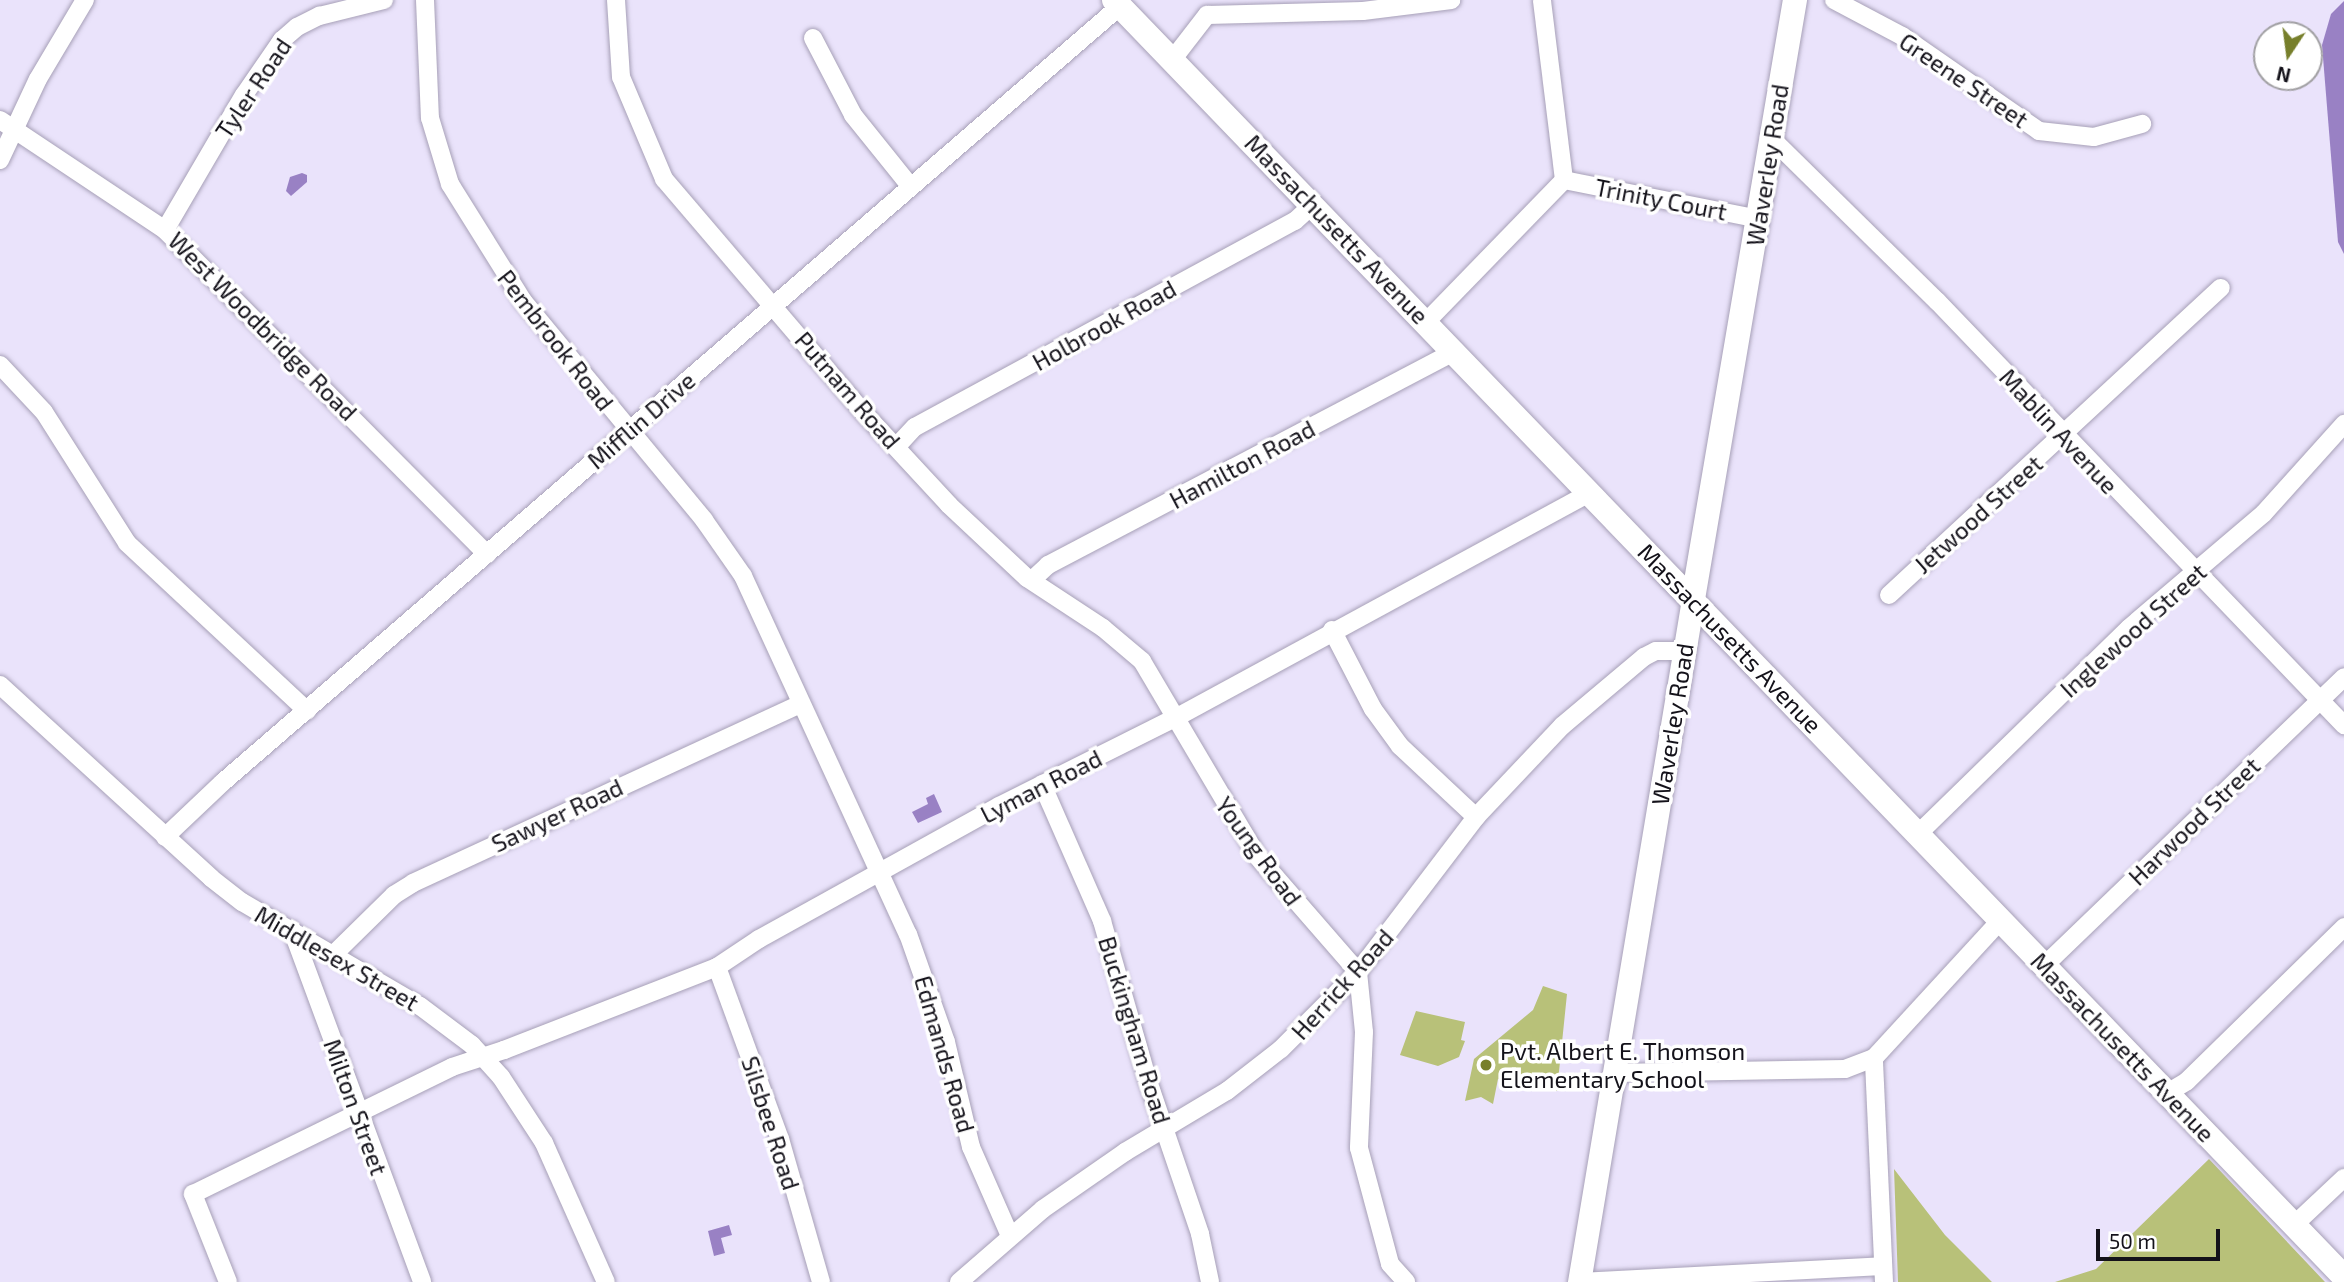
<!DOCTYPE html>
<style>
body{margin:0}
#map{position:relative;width:2344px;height:1282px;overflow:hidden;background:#eae3fb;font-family:"Exo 2",sans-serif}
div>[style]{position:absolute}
.green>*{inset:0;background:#b8c179}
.water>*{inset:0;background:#9981c4}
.roads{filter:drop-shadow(0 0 2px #a7a0b7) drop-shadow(0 0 2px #a7a0b7)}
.minor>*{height:18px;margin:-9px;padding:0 9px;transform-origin:9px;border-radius:9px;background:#fff}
.tertiary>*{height:23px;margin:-11.5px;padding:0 11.5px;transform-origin:11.5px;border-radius:11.5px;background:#fff}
.secondary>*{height:24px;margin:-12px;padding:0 12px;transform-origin:12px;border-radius:12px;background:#fff}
.dots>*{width:19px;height:19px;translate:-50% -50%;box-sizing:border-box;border:4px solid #fff;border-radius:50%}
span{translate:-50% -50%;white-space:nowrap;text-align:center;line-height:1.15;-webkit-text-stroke:7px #fff;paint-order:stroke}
.street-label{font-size:24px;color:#14121a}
.poi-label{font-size:24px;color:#14121a}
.left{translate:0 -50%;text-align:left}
.north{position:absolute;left:2253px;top:21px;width:70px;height:70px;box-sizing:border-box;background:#fff;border:2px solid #a1a0a3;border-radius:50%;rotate:193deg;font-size:19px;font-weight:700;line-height:28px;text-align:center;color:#14121a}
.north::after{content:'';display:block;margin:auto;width:24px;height:32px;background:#777f2b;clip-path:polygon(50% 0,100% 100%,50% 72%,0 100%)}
.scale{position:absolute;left:2096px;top:1229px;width:124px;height:32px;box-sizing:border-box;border:4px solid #14121a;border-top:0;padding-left:9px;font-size:21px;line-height:24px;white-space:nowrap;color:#14121a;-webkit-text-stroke:5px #fff;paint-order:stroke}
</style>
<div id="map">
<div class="green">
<i style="clip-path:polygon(1543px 986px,1567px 994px,1557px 1091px,1498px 1079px,1493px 1104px,1481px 1097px,1465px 1101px,1474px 1059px,1533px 1010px)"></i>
<i style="clip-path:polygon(1416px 1011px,1465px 1022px,1461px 1040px,1465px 1041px,1459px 1057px,1438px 1066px,1400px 1055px)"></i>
<i style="clip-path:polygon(2209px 1159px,2325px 1282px,2055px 1282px,2096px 1269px)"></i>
<i style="clip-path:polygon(1894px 1169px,1945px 1235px,1992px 1282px,1898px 1282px)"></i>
</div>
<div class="water">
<i style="clip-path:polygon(2344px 1px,2344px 254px,2338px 242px,2322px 45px,2331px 14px)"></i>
<i style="clip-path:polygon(302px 173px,307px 175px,307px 182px,291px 196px,286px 191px,290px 177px)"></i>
<i style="clip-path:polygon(934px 794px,942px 812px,918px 823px,912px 812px,928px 804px,926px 798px)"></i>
<i style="clip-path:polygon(729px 1225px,732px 1235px,721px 1238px,725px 1253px,714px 1256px,708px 1231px)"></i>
</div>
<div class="roads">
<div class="minor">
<i style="left:425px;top:0;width:118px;rotate:87.6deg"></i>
<i style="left:430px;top:118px;width:69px;rotate:73.1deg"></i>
<i style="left:450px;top:184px;width:138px;rotate:58deg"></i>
<i style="left:523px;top:301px;width:284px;rotate:50.4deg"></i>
<i style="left:704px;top:520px;width:68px;rotate:55.1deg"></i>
<i style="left:743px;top:576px;width:394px;rotate:65.3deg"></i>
<i style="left:908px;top:934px;width:114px;rotate:70.6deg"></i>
<i style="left:946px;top:1042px;width:108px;rotate:76.6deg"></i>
<i style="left:971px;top:1147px;width:97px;rotate:66.3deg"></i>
<i style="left:616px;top:0;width:77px;rotate:86.3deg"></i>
<i style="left:621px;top:77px;width:111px;rotate:67.1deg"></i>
<i style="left:664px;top:179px;width:306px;rotate:49.5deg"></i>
<i style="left:863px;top:412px;width:127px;rotate:47.2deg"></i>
<i style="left:949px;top:505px;width:107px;rotate:43.1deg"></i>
<i style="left:1027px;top:578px;width:91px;rotate:33.3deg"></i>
<i style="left:1103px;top:628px;width:51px;rotate:40.2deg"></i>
<i style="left:1142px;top:661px;width:228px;rotate:59.4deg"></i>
<i style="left:1258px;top:857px;width:152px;rotate:49deg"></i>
<i style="left:1358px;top:972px;width:60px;rotate:84.3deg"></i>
<i style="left:1364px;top:1032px;width:116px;rotate:92.5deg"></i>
<i style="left:1359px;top:1148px;width:120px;rotate:75deg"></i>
<i style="left:1390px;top:1264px;width:24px;rotate:48deg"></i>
<i style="left:1834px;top:0;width:77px;rotate:27.9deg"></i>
<i style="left:1902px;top:36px;width:167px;rotate:34.7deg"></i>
<i style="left:2039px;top:131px;width:55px;rotate:6.2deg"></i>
<i style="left:2094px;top:137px;width:50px;rotate:-15.2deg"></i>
<i style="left:1207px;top:15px;width:156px;rotate:-1.5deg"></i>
<i style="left:1363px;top:11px;width:89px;rotate:-7.1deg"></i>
<i style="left:813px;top:38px;width:87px;rotate:62.5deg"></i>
<i style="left:853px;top:115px;width:91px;rotate:51.2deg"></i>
<i style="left:1173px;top:59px;width:56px;rotate:-52.3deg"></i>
<i style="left:0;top:120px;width:198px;rotate:33.7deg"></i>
<i style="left:165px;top:230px;width:457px;rotate:45.2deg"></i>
<i style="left:1772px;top:139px;width:231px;rotate:44.5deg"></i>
<i style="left:1937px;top:301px;width:588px;rotate:46.17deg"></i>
<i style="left:0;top:160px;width:89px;rotate:-64.9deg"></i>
<i style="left:38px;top:79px;width:92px;rotate:-59.3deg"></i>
<i style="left:1564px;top:180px;width:199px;rotate:11.3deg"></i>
<i style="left:165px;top:230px;width:156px;rotate:-59.7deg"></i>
<i style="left:244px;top:95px;width:67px;rotate:-55.4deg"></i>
<i style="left:282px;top:40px;width:20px;rotate:-41deg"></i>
<i style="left:297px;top:27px;width:25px;rotate:-27deg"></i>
<i style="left:319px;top:16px;width:67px;rotate:-13.8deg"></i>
<i style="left:1427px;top:321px;width:197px;rotate:-45.8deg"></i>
<i style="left:1564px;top:180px;width:181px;rotate:-97deg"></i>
<i style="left:0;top:365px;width:64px;rotate:46.9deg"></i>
<i style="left:44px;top:412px;width:155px;rotate:57.6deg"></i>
<i style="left:127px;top:543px;width:246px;rotate:43deg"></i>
<i style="left:897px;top:446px;width:26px;rotate:-47deg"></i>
<i style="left:915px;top:427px;width:432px;rotate:-28.5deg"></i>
<i style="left:1295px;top:221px;width:23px;rotate:-43deg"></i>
<i style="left:1032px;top:580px;width:22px;rotate:-43deg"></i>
<i style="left:1048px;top:565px;width:460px;rotate:-27.7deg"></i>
<i style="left:1889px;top:595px;width:452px;rotate:-42.8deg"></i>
<i style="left:1332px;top:630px;width:89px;rotate:62.6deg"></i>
<i style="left:1373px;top:709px;width:46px;rotate:53.9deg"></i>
<i style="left:1400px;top:746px;width:104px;rotate:43.1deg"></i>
<i style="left:0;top:685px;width:286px;rotate:42.4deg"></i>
<i style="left:211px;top:878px;width:39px;rotate:38deg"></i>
<i style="left:242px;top:902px;width:206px;rotate:30.3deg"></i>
<i style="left:420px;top:1006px;width:65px;rotate:36.9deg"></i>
<i style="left:472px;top:1045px;width:43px;rotate:47.8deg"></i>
<i style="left:501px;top:1077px;width:79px;rotate:56.9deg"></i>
<i style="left:544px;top:1143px;width:152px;rotate:66deg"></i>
<i style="left:1042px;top:784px;width:150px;rotate:66.3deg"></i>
<i style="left:1102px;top:921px;width:163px;rotate:74deg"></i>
<i style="left:1147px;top:1078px;width:165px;rotate:71.2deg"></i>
<i style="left:1200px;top:1234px;width:49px;rotate:78.2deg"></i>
<i style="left:1919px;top:833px;width:293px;rotate:-44.3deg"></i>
<i style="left:2129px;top:628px;width:177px;rotate:-40.4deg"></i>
<i style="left:2264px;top:513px;width:120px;rotate:-48deg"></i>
<i style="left:165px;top:837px;width:80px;rotate:-43.5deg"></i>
<i style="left:223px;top:782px;width:1186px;rotate:-40.86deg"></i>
<i style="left:292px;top:930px;width:375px;rotate:69.7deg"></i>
<i style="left:333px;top:955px;width:86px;rotate:-44.5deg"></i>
<i style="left:394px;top:895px;width:22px;rotate:-32deg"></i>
<i style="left:413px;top:883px;width:427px;rotate:-24.8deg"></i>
<i style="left:2045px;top:965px;width:415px;rotate:-43.9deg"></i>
<i style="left:717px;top:967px;width:183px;rotate:69.9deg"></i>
<i style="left:780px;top:1139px;width:149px;rotate:74deg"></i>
<i style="left:1615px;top:1073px;width:230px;rotate:-1deg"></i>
<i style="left:1845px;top:1069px;width:31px;rotate:-21deg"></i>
<i style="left:2169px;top:1092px;width:21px;rotate:-31deg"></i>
<i style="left:2187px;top:1081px;width:220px;rotate:-44.4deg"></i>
<i style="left:2294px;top:1225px;width:69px;rotate:-43.2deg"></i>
<i style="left:228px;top:1282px;width:95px;rotate:-111.7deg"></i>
<i style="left:193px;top:1194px;width:288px;rotate:-26.1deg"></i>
<i style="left:452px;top:1067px;width:55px;rotate:-18.1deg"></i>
<i style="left:504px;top:1050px;width:229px;rotate:-21.3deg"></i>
<i style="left:717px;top:967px;width:50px;rotate:-33.7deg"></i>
<i style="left:759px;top:939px;width:274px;rotate:-29deg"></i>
<i style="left:999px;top:806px;width:199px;rotate:-26.6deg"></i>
<i style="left:1177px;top:717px;width:470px;rotate:-28.5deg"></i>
<i style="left:959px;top:1282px;width:111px;rotate:-41deg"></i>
<i style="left:1043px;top:1209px;width:100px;rotate:-34.8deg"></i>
<i style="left:1125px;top:1152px;width:119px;rotate:-30.9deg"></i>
<i style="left:1227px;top:1091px;width:68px;rotate:-37.9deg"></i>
<i style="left:1281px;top:1049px;width:109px;rotate:-45deg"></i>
<i style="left:1358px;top:972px;width:195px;rotate:-52.7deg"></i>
<i style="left:1476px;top:817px;width:125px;rotate:-46.6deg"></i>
<i style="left:1562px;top:726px;width:107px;rotate:-40.1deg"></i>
<i style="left:1644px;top:657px;width:13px;rotate:-27deg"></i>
<i style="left:1656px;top:651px;width:28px"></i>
<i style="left:1579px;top:1282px;width:304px;rotate:-3deg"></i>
<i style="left:1884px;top:1282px;width:224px;rotate:-92.6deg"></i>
<i style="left:1874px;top:1058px;width:186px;rotate:-47.4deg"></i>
</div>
<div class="tertiary">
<i style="left:1579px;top:1282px;width:692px;rotate:-80.52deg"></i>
</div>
<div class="secondary">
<i style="left:1114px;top:0;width:1773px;rotate:46.07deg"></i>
<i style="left:1693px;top:599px;width:608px;rotate:-80.34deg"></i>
</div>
</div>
<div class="dots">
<i style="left:1486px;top:1065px;background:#777f2b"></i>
</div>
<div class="street-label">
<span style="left:1964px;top:80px;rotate:34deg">Greene Street</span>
<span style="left:253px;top:88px;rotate:-56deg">Tyler Road</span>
<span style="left:1767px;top:165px;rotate:-81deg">Waverley Road</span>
<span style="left:1661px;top:199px;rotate:11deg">Trinity Court</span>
<span style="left:1337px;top:229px;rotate:46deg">Massachusetts Avenue</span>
<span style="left:1104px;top:325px;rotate:-29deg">Holbrook Road</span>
<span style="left:263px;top:326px;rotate:45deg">West Woodbridge Road</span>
<span style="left:556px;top:340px;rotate:52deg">Pembrook Road</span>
<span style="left:848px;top:390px;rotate:49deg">Putnam Road</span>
<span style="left:641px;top:420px;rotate:-41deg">Mifflin Drive</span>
<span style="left:2059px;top:431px;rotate:47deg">Mablin Avenue</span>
<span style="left:1242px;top:464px;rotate:-28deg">Hamilton Road</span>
<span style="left:1978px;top:514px;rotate:-42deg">Jetwood Street</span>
<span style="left:2133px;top:630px;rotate:-42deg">Inglewood Street</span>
<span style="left:1730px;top:638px;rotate:46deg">Massachusetts Avenue</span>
<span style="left:1672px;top:724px;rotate:-81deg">Waverley Road</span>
<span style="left:1041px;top:786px;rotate:-27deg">Lyman Road</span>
<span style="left:557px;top:815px;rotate:-25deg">Sawyer Road</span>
<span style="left:2194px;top:821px;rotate:-44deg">Harwood Street</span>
<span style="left:1259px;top:851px;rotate:54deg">Young Road</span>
<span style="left:337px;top:958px;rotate:30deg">Middlesex Street</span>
<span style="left:1342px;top:984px;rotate:-48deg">Herrick Road</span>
<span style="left:1135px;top:1030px;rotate:73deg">Buckingham Road</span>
<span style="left:2123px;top:1047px;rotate:46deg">Massachusetts Avenue</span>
<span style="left:945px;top:1054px;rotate:74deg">Edmands Road</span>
<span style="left:356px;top:1107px;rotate:70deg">Milton Street</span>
<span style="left:771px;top:1123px;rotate:72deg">Silsbee Road</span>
</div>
<div class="poi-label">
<span class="left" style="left:1500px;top:1065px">Pvt. Albert E. Thomson<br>Elementary School</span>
</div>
<div class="north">N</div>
<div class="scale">50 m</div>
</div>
